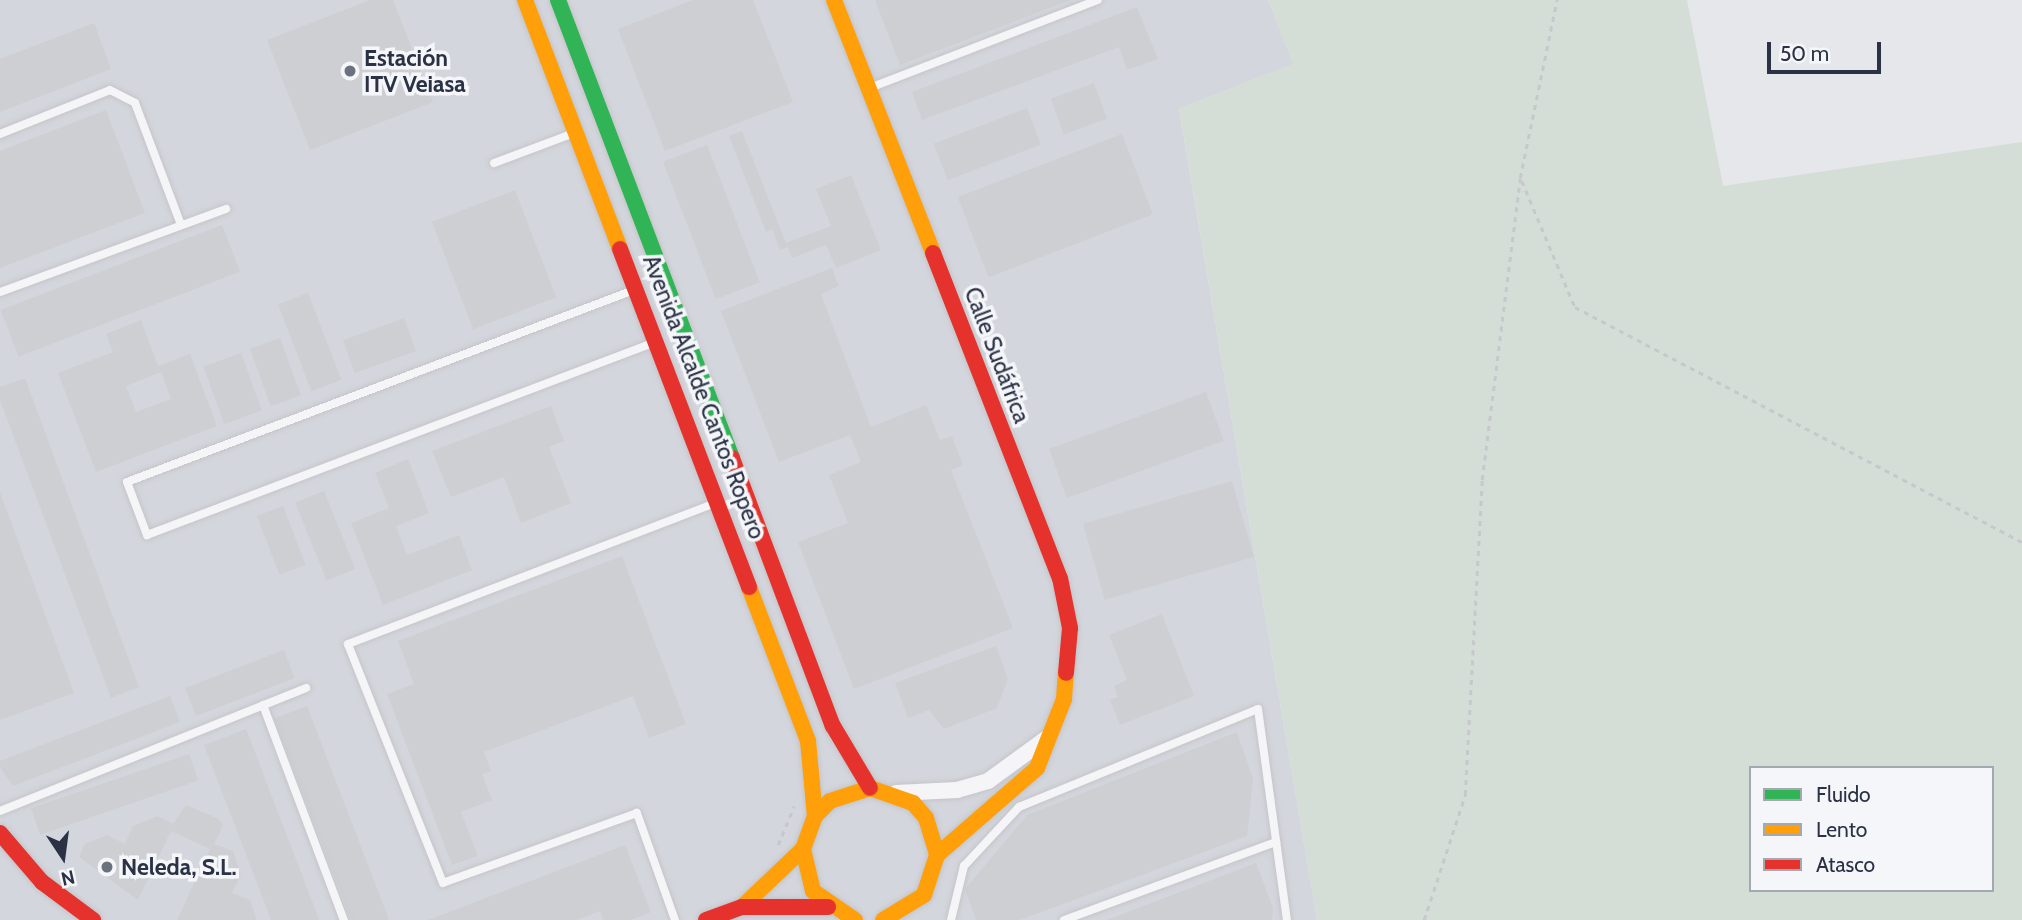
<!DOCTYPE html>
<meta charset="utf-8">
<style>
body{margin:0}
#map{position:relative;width:2022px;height:920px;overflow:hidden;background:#e6e7ea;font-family:Cabin,sans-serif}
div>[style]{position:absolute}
.built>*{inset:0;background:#d4d6dd}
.green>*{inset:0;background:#d5ded6}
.building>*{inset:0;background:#cecfd3;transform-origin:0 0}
.path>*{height:2.5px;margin-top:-1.25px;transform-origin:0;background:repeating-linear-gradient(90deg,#c7c8cc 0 5px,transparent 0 10px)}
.roads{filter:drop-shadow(0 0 2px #c4c5c8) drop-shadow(0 0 2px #c4c5c8)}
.lane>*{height:8px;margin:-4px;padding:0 4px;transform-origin:4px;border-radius:4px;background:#f5f5f7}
.street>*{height:16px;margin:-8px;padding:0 8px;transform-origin:8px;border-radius:8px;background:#f5f5f7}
.fast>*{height:16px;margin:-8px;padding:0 8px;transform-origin:8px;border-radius:8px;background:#30b455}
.slow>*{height:16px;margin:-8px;padding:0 8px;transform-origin:8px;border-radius:8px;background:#ff9f0a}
.jam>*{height:16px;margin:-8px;padding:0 8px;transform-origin:8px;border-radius:8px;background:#e5322d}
.dots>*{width:19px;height:19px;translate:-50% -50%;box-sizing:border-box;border:4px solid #f4f6f9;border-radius:50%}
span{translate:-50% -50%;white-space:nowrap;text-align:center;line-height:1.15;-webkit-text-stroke:7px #f4f6f9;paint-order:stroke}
.poi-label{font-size:23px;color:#2b3245;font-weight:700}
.left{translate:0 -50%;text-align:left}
.street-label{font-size:23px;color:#2b3245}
.legend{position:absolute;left:1749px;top:766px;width:245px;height:126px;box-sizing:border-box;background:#f4f6f9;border:2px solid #a4a8b1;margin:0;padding:9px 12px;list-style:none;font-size:21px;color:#2b3245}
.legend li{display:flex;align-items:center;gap:14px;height:35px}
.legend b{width:35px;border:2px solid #a4a8b1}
.north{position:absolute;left:28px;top:822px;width:70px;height:70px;-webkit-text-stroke:5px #f4f6f9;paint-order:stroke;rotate:167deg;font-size:19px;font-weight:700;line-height:28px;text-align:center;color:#2b3245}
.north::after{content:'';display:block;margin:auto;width:24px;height:32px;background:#2b3245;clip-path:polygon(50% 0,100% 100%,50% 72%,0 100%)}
.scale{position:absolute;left:1767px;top:42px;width:114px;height:32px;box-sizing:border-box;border:4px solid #2b3245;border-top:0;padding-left:9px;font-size:21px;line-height:24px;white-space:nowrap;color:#2b3245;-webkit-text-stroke:5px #f4f6f9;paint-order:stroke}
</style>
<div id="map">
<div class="built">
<i style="clip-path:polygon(0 0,1268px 0,1294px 64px,1179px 109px,1317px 920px,0 920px)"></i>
</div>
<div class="green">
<i style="clip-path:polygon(evenodd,1268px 0,1687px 0,1723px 186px,2022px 142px,2022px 920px,1317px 920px,1179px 108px,1293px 64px,1268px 0,1751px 768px,1992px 768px,1992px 890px,1751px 890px,1751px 768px)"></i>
</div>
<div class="building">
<i style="clip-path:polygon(370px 0,393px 0,433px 102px,310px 150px,267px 40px)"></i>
<i style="clip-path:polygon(693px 0,753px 0,793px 102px,665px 151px,618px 29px)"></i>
<i style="clip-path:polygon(875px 0,1070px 0,900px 65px)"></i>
<i style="clip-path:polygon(1137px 7px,1158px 59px,1127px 70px,1119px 47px,922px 120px,912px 92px)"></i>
<i style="clip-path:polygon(94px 23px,111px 69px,0 112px,0 59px)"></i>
<i style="left:1094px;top:83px;width:38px;height:46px;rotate:70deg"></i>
<i style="left:1027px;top:108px;width:39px;height:100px;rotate:69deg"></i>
<i style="clip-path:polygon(106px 110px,145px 213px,0 268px,0 151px)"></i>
<i style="clip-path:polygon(742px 131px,786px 243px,831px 226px,816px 189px,851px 175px,881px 250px,836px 268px,826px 245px,792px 258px,788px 247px,780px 250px,772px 229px,766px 232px,729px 136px)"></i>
<i style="left:1122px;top:134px;width:86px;height:176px;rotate:69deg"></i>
<i style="left:707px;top:145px;width:147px;height:47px;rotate:69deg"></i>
<i style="left:515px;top:190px;width:115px;height:89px;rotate:69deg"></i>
<i style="left:222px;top:225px;width:50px;height:237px;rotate:69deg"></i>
<i style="clip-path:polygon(832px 268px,839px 286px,821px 294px,871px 427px,926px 405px,940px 440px,952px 436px,963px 465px,951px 470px,1013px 628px,854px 689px,798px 542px,848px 523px,829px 475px,861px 462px,850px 435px,779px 462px,721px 311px)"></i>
<i style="left:308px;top:293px;width:93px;height:32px;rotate:69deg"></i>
<i style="left:404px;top:318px;width:35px;height:65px;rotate:70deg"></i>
<i style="clip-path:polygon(evenodd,141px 320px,158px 366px,190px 354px,217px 426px,96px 472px,58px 373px,113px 352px,106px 334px,141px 320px,161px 372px,171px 399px,136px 412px,126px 386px,161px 372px)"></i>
<i style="left:280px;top:338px;width:61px;height:32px;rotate:70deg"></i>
<i style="left:241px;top:353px;width:61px;height:40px;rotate:70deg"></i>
<i style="clip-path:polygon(25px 378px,139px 687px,111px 698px,0 400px,0 387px)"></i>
<i style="left:1206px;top:392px;width:52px;height:167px;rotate:70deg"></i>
<i style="clip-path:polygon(551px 406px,564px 441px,549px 447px,571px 503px,521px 523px,504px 477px,451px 497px,432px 451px)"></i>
<i style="clip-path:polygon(408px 459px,429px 513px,396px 526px,407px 555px,459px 535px,472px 570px,383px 605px,351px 523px,389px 508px,375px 473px)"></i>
<i style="left:1232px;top:481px;width:79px;height:155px;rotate:74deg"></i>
<i style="left:324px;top:491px;width:84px;height:31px;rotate:68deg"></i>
<i style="clip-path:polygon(0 492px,74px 693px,0 720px)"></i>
<i style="left:283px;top:506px;width:63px;height:28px;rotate:69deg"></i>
<i style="clip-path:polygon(622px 556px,686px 724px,649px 738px,633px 696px,484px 752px,491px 771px,482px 774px,492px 800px,461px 812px,478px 856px,452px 865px,387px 694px,414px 684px,398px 641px)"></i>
<i style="clip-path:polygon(1162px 614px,1194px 696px,1120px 725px,1110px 700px,1118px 697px,1114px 686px,1127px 680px,1109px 635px)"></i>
<i style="clip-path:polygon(996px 646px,1008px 679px,997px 708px,944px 729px,929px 710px,908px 718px,895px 683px)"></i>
<i style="left:284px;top:650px;width:30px;height:106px;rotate:69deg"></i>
<i style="clip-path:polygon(170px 696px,180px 722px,13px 786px,0 767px,0 761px)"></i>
<i style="left:307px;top:706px;width:229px;height:35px;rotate:69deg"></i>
<i style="left:246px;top:729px;width:205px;height:45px;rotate:69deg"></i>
<i style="clip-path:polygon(1237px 732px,1253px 779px,1247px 836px,1020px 920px,976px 920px,965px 889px,1027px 815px)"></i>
<i style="left:189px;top:754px;width:28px;height:167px;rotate:71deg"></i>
<i style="clip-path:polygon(186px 805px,219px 819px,223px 826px,214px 844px,233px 851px,241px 875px,232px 893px,250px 900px,257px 920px,177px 920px,210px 849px,171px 831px,138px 900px,79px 857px,85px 844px,107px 835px,125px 844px,133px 826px,157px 816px,173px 824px)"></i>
<i style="clip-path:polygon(625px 845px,651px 912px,631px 920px,603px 920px,600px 911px,577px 920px,428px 920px)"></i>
<i style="clip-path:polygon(1256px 863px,1273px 908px,1272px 920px,1107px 920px)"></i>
</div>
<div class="path">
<i style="left:1522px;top:181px;width:137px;rotate:67.2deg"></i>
<i style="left:1575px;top:307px;width:505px;rotate:27.73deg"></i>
<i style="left:778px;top:845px;width:42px;rotate:-67.7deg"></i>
<i style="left:1424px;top:920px;width:132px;rotate:-71.8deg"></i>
<i style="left:1465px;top:795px;width:315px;rotate:-86.9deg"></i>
<i style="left:1482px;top:480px;width:304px;rotate:-82.8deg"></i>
<i style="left:1520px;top:178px;width:182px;rotate:-78.3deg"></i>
</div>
<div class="roads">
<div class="lane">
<i style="left:872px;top:87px;width:242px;rotate:-21.1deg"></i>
<i style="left:0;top:134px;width:118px;rotate:-21.8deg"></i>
<i style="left:110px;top:90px;width:28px;rotate:27deg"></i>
<i style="left:135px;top:103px;width:130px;rotate:69.3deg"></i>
<i style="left:494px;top:163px;width:85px;rotate:-20.6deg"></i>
<i style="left:634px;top:290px;width:542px;rotate:159.26deg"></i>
<i style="left:127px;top:482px;width:57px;rotate:69.3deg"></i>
<i style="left:147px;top:535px;width:541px;rotate:-20.78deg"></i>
<i style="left:0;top:292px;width:241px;rotate:-20.2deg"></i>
<i style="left:263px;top:705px;width:230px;rotate:69.4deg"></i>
<i style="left:0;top:811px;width:330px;rotate:-21.9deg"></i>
<i style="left:675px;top:920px;width:114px;rotate:-109.6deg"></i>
<i style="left:637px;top:813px;width:206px;rotate:160.2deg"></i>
<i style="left:443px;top:883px;width:257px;rotate:-111.7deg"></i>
<i style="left:348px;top:644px;width:394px;rotate:-21deg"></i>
<i style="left:951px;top:920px;width:56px;rotate:-76.5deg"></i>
<i style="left:964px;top:866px;width:81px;rotate:-47deg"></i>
<i style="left:1019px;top:807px;width:258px;rotate:-22.3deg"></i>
<i style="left:1258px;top:709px;width:213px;rotate:82.2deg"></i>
<i style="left:1064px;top:920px;width:226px;rotate:-20.2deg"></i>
</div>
<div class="street">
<i style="left:896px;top:793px;width:61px;rotate:-2.8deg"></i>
<i style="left:957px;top:790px;width:32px;rotate:-16deg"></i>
<i style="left:988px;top:781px;width:73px;rotate:-36.1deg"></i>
</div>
<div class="fast">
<i style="left:558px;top:0;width:490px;rotate:69.2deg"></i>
</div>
<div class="slow">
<i style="left:525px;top:0;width:267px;rotate:69.1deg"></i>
<i style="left:834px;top:0;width:272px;rotate:68.6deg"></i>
<i style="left:749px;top:587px;width:165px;rotate:69deg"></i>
<i style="left:808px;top:741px;width:75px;rotate:84.7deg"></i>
<i style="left:937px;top:855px;width:133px;rotate:-41deg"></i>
<i style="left:1037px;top:768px;width:74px;rotate:-68.6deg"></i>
<i style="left:1064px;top:699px;width:26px;rotate:-86deg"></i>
<i style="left:742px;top:907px;width:84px;rotate:-43.6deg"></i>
<i style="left:855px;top:920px;width:51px;rotate:-145.4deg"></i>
<i style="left:813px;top:891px;width:43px;rotate:-103.4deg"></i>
<i style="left:803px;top:849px;width:35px;rotate:-70deg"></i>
<i style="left:815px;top:816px;width:21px;rotate:-45deg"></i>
<i style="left:830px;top:801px;width:42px;rotate:-18deg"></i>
<i style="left:870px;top:788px;width:46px;rotate:19.2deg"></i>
<i style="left:913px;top:803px;width:20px;rotate:49deg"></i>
<i style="left:926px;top:818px;width:39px;rotate:73deg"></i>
<i style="left:937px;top:855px;width:42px;rotate:108deg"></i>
<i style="left:924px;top:895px;width:48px;rotate:148.6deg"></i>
</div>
<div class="jam">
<i style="left:620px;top:249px;width:362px;rotate:69.1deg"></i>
<i style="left:933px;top:253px;width:349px;rotate:68.7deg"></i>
<i style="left:1060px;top:578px;width:51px;rotate:78.7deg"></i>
<i style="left:1070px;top:628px;width:45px;rotate:95.1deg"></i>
<i style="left:732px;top:458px;width:286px;rotate:69.4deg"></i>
<i style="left:833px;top:726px;width:72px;rotate:59.2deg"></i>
<i style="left:0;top:833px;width:65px;rotate:49.4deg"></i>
<i style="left:42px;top:882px;width:64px;rotate:36.7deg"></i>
<i style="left:706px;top:920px;width:38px;rotate:-20deg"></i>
<i style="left:742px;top:907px;width:86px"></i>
</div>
</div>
<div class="dots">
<i style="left:350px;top:71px;background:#6c717f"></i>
<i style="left:107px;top:867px;background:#6c717f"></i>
</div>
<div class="poi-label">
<span class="left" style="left:364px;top:71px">Estación<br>ITV Veiasa</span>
<span class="left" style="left:121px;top:867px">Neleda, S.L.</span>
</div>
<div class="street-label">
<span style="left:997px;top:355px;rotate:69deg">Calle Sudáfrica</span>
<span style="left:704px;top:397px;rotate:69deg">Avenida Alcalde Cantos Ropero</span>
</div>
<ul class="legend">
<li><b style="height:9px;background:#30b455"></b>Fluido</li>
<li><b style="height:9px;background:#ff9f0a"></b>Lento</li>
<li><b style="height:9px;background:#e5322d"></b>Atasco</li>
</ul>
<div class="north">N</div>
<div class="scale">50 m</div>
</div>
